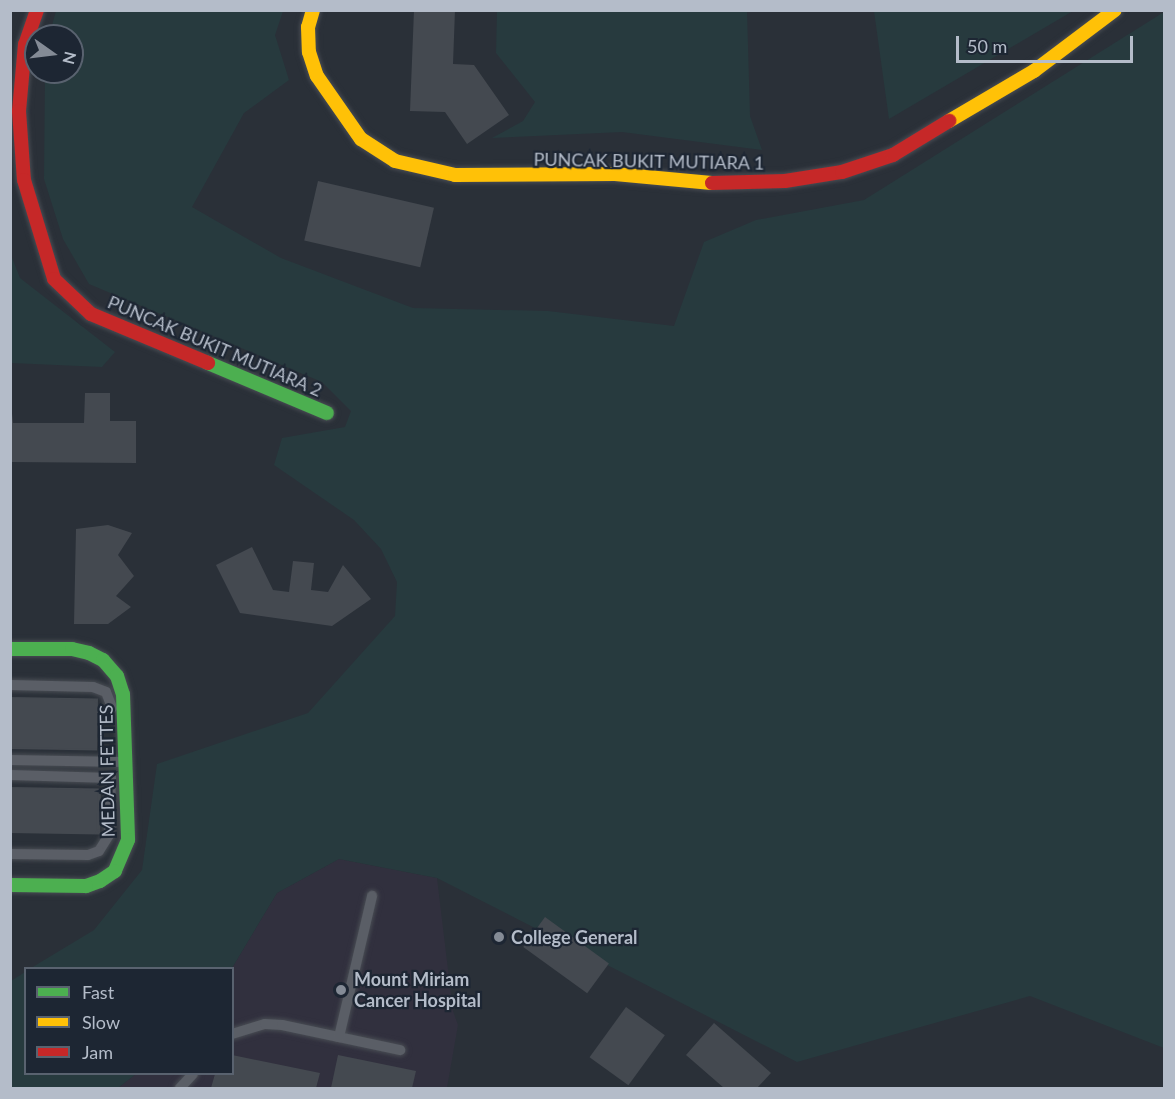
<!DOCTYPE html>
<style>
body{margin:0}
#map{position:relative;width:1175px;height:1099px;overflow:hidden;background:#2a3038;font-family:Lato,sans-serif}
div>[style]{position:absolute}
.medical>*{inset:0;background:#31303e}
.green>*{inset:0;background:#273a3e}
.building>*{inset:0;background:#444950;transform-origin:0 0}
.roads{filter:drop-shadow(0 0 2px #484c53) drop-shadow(0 0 2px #484c53)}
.lane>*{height:10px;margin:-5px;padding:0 5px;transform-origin:5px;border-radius:5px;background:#5a5e66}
.fast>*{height:14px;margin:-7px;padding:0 7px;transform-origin:7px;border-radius:7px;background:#4caf50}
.slow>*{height:14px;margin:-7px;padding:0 7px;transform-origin:7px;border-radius:7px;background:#ffc107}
.jam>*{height:14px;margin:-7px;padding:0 7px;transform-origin:7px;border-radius:7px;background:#c62828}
.dots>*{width:16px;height:16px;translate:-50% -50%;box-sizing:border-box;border:3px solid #1d2633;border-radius:50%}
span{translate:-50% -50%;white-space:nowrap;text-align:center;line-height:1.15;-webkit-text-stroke:4.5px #1d2633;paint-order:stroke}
.street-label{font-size:18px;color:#b4bcc9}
.poi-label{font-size:18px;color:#b4bcc9;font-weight:700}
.left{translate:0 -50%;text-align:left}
.frame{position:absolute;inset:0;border:12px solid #b4bcc9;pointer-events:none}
.legend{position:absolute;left:24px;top:967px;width:210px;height:108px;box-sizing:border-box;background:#1d2633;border:2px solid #59626f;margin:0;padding:8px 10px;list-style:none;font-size:18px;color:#b4bcc9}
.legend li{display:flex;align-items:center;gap:12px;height:30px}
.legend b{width:30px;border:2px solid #59626f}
.north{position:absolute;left:24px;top:24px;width:60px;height:60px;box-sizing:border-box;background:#1d2633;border:2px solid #59626f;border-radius:50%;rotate:104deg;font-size:16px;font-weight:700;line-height:24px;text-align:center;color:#b4bcc9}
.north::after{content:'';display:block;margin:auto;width:21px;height:27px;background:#848b96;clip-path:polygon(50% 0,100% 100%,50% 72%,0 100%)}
.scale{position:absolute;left:956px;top:36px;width:177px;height:27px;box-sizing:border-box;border:3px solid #b4bcc9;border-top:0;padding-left:8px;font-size:18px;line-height:21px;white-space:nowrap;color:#b4bcc9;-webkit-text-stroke:4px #1d2633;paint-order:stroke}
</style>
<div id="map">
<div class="medical">
<i style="clip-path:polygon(339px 859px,437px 878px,453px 1011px,458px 1025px,447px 1088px,118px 1088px,136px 1074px,232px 1074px,232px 968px,277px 893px)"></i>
</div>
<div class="green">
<i style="clip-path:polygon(56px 11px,283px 11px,275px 35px,289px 80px,244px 113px,192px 207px,281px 258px,413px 308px,548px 311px,674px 326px,704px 242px,756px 220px,864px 200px,1164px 12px,1164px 1048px,1030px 996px,797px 1062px,437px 878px,339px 859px,277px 893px,232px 968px,31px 968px,94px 930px,142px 870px,157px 764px,308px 713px,395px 616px,397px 582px,381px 549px,354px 520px,274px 465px,282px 438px,345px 427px,351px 411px,322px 382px,89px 284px,63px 239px,44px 179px,45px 72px,72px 72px,72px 36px,49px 36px)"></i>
<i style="clip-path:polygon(497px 11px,747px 11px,750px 116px,762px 150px,622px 132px,492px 138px,523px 121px,535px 102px,496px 53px)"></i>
<i style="clip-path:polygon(874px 11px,874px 10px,1073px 11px,889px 119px)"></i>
<i style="clip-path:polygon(11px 255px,20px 278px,115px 352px,102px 367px,11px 363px)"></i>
<i style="clip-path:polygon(25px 972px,26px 1074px,136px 1074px,118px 1088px,11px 1088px,11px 981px)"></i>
</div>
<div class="building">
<i style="clip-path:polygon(414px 10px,455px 10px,453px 64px,474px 65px,509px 115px,467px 144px,445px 112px,410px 111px)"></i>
<i style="left:318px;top:181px;width:119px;height:61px;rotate:13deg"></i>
<i style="clip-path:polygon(85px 393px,110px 393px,110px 421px,136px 421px,136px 463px,10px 462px,10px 394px,13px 423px,84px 423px)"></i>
<i style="clip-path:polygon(108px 525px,132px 533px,118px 555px,134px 576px,116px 596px,131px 607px,108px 624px,74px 624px,76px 529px)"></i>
<i style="clip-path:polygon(252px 547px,273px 590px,289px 592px,293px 561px,314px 563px,311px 590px,328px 592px,343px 565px,371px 599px,332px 626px,240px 613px,216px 565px)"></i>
<i style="left:10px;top:697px;width:88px;height:52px;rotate:1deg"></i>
<i style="left:10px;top:787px;width:91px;height:46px;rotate:1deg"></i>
<i style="left:545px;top:917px;width:79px;height:37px;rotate:36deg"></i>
<i style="left:626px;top:1007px;width:48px;height:62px;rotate:36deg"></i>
<i style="clip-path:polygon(714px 1023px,771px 1073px,757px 1088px,724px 1088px,686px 1055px)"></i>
<i style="clip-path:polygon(232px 1055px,320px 1073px,316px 1088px,211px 1088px,215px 1074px,232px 1074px)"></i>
<i style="clip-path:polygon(338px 1055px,416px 1071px,412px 1088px,331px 1088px)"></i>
</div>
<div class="roads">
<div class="lane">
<i style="left:10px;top:685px;width:83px;rotate:1.4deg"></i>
<i style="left:93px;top:687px;width:14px;rotate:21deg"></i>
<i style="left:106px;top:692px;width:17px;rotate:69deg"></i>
<i style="left:10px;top:760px;width:114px;rotate:1deg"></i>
<i style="left:10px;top:775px;width:101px;rotate:1.7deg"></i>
<i style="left:111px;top:778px;width:57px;rotate:92deg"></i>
<i style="left:109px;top:835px;width:19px;rotate:122deg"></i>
<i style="left:99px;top:851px;width:12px;rotate:160deg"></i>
<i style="left:88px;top:855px;width:78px;rotate:-179.3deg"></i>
<i style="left:232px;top:1034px;width:34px;rotate:-17deg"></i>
<i style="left:265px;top:1024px;width:17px;rotate:3deg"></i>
<i style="left:282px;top:1025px;width:121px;rotate:12deg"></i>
<i style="left:339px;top:1037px;width:145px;rotate:-76.8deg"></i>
<i style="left:180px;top:1088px;width:19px;rotate:-47deg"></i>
</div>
<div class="fast">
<i style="left:208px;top:363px;width:129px;rotate:22.8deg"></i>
<i style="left:10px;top:649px;width:62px"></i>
<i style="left:72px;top:649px;width:17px;rotate:13deg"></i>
<i style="left:89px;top:653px;width:16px;rotate:27deg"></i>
<i style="left:103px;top:660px;width:21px;rotate:49deg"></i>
<i style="left:117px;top:676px;width:19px;rotate:72deg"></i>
<i style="left:123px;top:694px;width:146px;rotate:88deg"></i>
<i style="left:128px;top:840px;width:34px;rotate:113deg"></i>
<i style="left:115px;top:871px;width:18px;rotate:146deg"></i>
<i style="left:100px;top:881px;width:15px;rotate:160deg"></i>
<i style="left:86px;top:886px;width:76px;rotate:-179.2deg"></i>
</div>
<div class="slow">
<i style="left:313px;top:10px;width:18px;rotate:106deg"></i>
<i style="left:308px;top:27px;width:25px;rotate:88deg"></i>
<i style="left:309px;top:52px;width:25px;rotate:72deg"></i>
<i style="left:317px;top:76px;width:77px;rotate:55.1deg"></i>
<i style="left:361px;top:139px;width:40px;rotate:32.9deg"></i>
<i style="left:395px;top:161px;width:62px;rotate:13.1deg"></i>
<i style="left:455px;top:175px;width:160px;rotate:-0.4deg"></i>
<i style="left:615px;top:174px;width:97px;rotate:5.3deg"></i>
<i style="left:949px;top:121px;width:99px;rotate:-30.5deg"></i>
<i style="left:1034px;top:71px;width:101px;rotate:-37deg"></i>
</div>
<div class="jam">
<i style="left:37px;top:10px;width:36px;rotate:109deg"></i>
<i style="left:25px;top:44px;width:67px;rotate:95.1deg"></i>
<i style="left:19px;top:111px;width:69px;rotate:85.9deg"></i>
<i style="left:24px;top:180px;width:103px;rotate:73.1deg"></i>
<i style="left:54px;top:279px;width:51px;rotate:43.4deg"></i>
<i style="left:91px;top:314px;width:127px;rotate:22.7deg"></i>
<i style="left:712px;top:183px;width:73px;rotate:-1.6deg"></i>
<i style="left:785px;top:181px;width:58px;rotate:-9deg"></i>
<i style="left:842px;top:172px;width:54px;rotate:-18.4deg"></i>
<i style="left:893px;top:155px;width:66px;rotate:-31.3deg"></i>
</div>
</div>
<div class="dots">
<i style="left:499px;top:937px;background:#848b96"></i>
<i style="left:341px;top:990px;background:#848b96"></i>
</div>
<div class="street-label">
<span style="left:649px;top:161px;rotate:1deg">PUNCAK BUKIT MUTIARA 1</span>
<span style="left:215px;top:346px;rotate:23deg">PUNCAK BUKIT MUTIARA 2</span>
<span style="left:107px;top:771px;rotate:-91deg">MEDAN FETTES</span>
</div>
<div class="poi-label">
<span class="left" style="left:511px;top:937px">College General</span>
<span class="left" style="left:354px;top:990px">Mount Miriam<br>Cancer Hospital</span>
</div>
<div class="frame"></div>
<ul class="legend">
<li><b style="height:8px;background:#4caf50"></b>Fast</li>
<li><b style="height:8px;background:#ffc107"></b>Slow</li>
<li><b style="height:8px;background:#c62828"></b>Jam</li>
</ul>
<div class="north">N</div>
<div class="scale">50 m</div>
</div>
